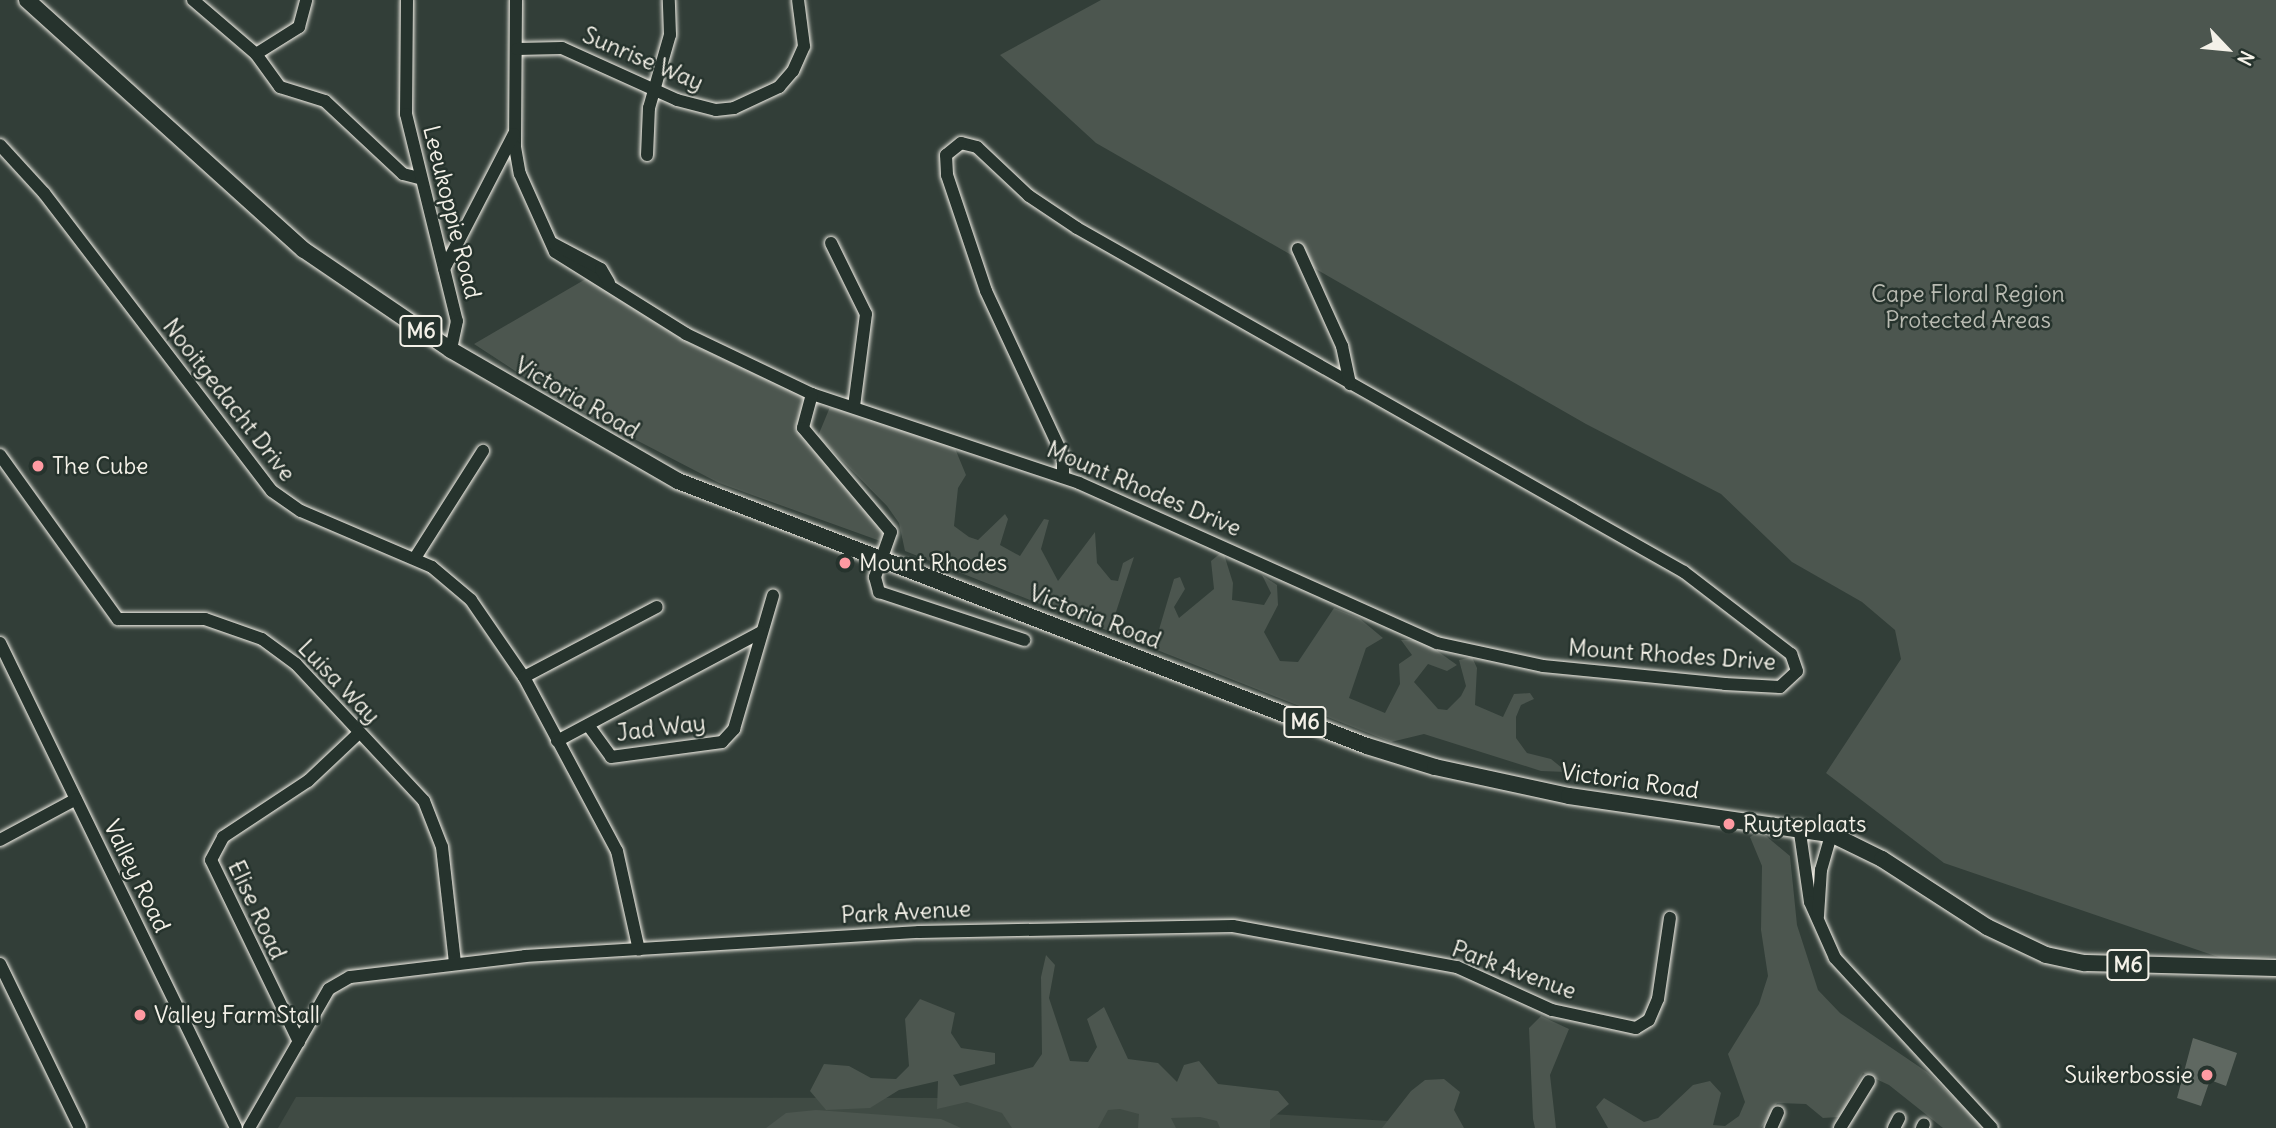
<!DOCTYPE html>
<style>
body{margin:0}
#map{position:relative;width:2276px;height:1128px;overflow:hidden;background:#323e38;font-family:Delius,sans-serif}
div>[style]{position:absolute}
.built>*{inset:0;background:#404b44}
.green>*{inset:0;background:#4c564f}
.building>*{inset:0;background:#5f6861}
.roads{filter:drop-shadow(0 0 2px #f4f1e8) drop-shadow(0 0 2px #f4f1e8)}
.minor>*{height:12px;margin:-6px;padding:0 6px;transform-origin:6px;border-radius:6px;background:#26332d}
.major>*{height:16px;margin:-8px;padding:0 8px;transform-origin:8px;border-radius:8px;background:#26332d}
.dots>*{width:19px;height:19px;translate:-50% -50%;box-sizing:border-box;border:4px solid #26332d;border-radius:50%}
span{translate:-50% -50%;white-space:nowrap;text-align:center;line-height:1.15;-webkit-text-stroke:5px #26332d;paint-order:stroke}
.shield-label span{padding:2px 5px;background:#26332d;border:2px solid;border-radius:5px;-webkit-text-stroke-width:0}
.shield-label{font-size:21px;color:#f4f1e8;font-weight:700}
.street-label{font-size:23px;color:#f4f1e8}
.park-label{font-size:23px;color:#b9bbb2}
.poi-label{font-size:23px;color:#f4f1e8}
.left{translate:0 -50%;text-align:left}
.right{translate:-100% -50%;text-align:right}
.north{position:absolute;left:2192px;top:14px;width:70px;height:70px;-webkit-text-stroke:5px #26332d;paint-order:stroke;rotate:116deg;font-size:19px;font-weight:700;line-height:28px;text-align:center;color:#f4f1e8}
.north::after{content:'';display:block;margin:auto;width:24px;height:32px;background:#f4f1e8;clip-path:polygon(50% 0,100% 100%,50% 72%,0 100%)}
</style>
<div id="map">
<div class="built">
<i style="clip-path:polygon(296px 1097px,996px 1098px,1424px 1123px,1427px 1128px,278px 1128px)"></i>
</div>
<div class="green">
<i style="clip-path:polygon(1101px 0,2276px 0,2276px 957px,2227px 960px,1944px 863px,1826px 773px,1901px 659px,1895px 630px,1862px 602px,1792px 562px,1721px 494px,1586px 424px,1096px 143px,1000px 55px)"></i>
<i style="clip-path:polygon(596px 273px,615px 297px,687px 342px,805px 397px,798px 424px,810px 447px,887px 530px,883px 542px,719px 483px,561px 401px,474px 344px)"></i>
<i style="clip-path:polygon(830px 407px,954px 446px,966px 475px,958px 488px,954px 526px,969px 537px,978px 540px,1005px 514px,1008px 519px,1000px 545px,1020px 556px,1044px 519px,1049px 520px,1041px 549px,1058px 581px,1095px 532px,1097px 563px,1111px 580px,1118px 581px,1123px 563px,1134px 557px,1115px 615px,1121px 624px,1150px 636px,1158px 633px,1174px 579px,1180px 577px,1185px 589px,1174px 607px,1179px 618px,1214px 589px,1211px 561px,1223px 551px,1233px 583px,1232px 600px,1264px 605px,1271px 593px,1262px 575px,1277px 585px,1278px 605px,1264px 632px,1280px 661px,1298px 662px,1334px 608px,1359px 618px,1383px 638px,1366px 648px,1349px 698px,1385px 713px,1400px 684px,1399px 664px,1412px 655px,1401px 640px,1422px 640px,1457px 665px,1447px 671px,1428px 664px,1414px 682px,1438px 709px,1447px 710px,1461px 696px,1466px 686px,1459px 660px,1472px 657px,1477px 668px,1475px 705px,1503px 717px,1514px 694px,1530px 693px,1534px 699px,1521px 705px,1516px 717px,1516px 738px,1527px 753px,1551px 759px,1567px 772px,1541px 771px,1424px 734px,1391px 742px,905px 551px,899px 523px,887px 506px,818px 436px)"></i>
<i style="clip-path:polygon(1760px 831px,1790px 856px,1797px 925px,1818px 990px,1840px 1013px,1927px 1072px,1985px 1128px,1943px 1128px,1889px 1085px,1863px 1073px,1839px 1117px,1823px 1118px,1806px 1104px,1777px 1103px,1761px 1128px,1608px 1128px,1596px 1107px,1604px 1098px,1644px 1122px,1658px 1118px,1693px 1085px,1710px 1081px,1721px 1093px,1713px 1125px,1725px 1126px,1739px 1116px,1745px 1102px,1728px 1054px,1759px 1004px,1768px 976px,1761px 930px,1762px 866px,1750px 837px)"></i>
<i style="clip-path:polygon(1046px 955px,1055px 965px,1049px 998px,1070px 1061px,1088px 1062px,1097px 1047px,1087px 1019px,1104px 1007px,1128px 1059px,1158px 1063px,1177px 1082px,1184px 1065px,1199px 1061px,1218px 1084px,1278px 1091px,1289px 1104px,1270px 1120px,1270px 1128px,1220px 1128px,1217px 1121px,1200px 1117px,1171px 1118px,1176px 1128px,1138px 1128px,1139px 1114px,1120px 1109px,1108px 1110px,1098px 1128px,1012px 1128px,1002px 1113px,967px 1102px,937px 1109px,938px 1081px,899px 1090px,870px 1108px,826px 1110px,810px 1091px,824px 1064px,849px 1066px,871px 1078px,896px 1079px,909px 1066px,905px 1019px,920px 999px,955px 1013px,951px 1033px,961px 1048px,995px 1053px,995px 1064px,953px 1075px,960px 1086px,1033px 1067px,1042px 1054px,1041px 977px)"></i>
<i style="clip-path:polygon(1541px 1016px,1569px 1029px,1550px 1075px,1556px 1128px,1535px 1128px,1533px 1119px,1529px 1028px)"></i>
<i style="clip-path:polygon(1444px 1079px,1460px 1092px,1454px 1110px,1464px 1128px,1382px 1128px,1411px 1091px,1425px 1080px)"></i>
<i style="clip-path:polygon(816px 1110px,941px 1119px,961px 1128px,766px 1128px,786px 1113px)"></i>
</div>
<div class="building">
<i style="clip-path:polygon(2193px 1038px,2237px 1053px,2226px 1086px,2210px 1080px,2201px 1106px,2177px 1098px)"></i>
</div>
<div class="roads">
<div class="minor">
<i style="left:193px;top:0;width:83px;rotate:40.6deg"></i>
<i style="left:256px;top:54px;width:41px;rotate:54deg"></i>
<i style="left:280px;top:87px;width:47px;rotate:17.3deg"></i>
<i style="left:325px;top:101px;width:107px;rotate:43.1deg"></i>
<i style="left:403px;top:174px;width:16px;rotate:14deg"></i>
<i style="left:407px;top:0;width:114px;rotate:90.5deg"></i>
<i style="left:406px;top:114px;width:213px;rotate:76.2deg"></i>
<i style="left:457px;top:321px;width:30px;rotate:102deg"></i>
<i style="left:516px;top:0;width:147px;rotate:90.4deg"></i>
<i style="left:515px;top:147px;width:27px;rotate:80deg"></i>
<i style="left:520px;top:174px;width:85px;rotate:65.8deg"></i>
<i style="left:555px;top:252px;width:155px;rotate:32deg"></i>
<i style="left:686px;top:334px;width:140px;rotate:25.5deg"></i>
<i style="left:812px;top:394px;width:281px;rotate:18.4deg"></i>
<i style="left:1079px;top:483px;width:392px;rotate:24.1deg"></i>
<i style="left:1437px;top:643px;width:108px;rotate:12.2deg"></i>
<i style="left:1543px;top:666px;width:183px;rotate:5.6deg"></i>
<i style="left:1725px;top:684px;width:55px;rotate:3.1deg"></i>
<i style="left:1780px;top:687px;width:23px;rotate:-43deg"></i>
<i style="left:1797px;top:671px;width:18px;rotate:-109deg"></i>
<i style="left:1791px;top:654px;width:135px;rotate:-142.5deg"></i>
<i style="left:1684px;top:572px;width:698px;rotate:-150.46deg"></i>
<i style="left:1077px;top:228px;width:58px;rotate:-146.3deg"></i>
<i style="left:1029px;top:196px;width:71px;rotate:-136.7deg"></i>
<i style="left:977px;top:147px;width:16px;rotate:-166deg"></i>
<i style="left:961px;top:143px;width:19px;rotate:141deg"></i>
<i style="left:946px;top:155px;width:20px;rotate:87deg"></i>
<i style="left:947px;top:175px;width:122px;rotate:71.4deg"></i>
<i style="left:986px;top:291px;width:182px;rotate:65deg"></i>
<i style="left:1063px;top:456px;width:21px;rotate:90deg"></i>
<i style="left:517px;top:49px;width:45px;rotate:-1.3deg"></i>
<i style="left:562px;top:48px;width:126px;rotate:24.3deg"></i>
<i style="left:677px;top:100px;width:40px;rotate:14.4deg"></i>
<i style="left:716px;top:110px;width:18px;rotate:-6deg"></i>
<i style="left:734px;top:108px;width:50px;rotate:-25deg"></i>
<i style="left:779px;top:87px;width:21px;rotate:-49deg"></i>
<i style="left:793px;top:71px;width:27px;rotate:-66deg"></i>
<i style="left:804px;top:46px;width:46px;rotate:-97.4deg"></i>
<i style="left:256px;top:54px;width:51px;rotate:-32.1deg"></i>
<i style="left:299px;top:27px;width:28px;rotate:-75deg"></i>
<i style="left:0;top:145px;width:65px;rotate:47.5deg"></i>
<i style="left:44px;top:193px;width:375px;rotate:52.6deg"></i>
<i style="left:272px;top:491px;width:35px;rotate:35deg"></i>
<i style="left:301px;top:511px;width:142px;rotate:23.1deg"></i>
<i style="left:432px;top:567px;width:51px;rotate:40.2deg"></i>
<i style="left:471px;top:600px;width:93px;rotate:55.5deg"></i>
<i style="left:524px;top:677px;width:197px;rotate:61.9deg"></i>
<i style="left:617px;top:851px;width:101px;rotate:77.5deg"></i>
<i style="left:647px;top:155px;width:47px;rotate:-87.6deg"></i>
<i style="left:649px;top:108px;width:76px;rotate:-74deg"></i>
<i style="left:670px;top:35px;width:35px;rotate:-92deg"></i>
<i style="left:552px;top:243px;width:55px;rotate:28deg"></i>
<i style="left:601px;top:269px;width:16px;rotate:60deg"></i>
<i style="left:831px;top:243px;width:79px;rotate:63.8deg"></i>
<i style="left:866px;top:314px;width:94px;rotate:97.4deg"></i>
<i style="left:1298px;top:249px;width:107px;rotate:65.6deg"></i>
<i style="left:1342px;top:346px;width:39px;rotate:78deg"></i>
<i style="left:444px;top:269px;width:152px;rotate:-62.6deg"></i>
<i style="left:812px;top:394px;width:35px;rotate:105deg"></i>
<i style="left:803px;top:428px;width:136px;rotate:49.8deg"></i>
<i style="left:891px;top:532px;width:48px;rotate:109.6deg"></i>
<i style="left:875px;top:577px;width:16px;rotate:75deg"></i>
<i style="left:879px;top:592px;width:153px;rotate:18.3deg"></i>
<i style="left:0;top:455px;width:202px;rotate:54.3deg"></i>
<i style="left:118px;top:619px;width:87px"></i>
<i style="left:205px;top:619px;width:60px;rotate:19.3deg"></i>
<i style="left:262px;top:639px;width:42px;rotate:36.3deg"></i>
<i style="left:296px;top:664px;width:187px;rotate:46.9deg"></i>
<i style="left:424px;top:801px;width:49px;rotate:68.6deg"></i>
<i style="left:442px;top:847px;width:116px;rotate:83.6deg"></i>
<i style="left:415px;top:558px;width:127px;rotate:-57.6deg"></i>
<i style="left:0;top:643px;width:539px;rotate:64.05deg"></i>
<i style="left:524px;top:677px;width:150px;rotate:-27.8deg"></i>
<i style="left:588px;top:725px;width:39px;rotate:54deg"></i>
<i style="left:611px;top:757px;width:112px;rotate:-7.7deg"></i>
<i style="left:722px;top:742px;width:18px;rotate:-47deg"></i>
<i style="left:734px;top:729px;width:139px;rotate:-73.7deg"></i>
<i style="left:557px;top:741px;width:231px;rotate:-28.1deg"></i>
<i style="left:1799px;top:826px;width:77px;rotate:81.8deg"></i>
<i style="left:1810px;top:902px;width:61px;rotate:65.9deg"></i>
<i style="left:1835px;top:958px;width:231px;rotate:47.3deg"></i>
<i style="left:0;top:840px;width:86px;rotate:-28.3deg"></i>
<i style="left:1818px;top:916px;width:46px;rotate:-86.3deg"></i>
<i style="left:1821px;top:870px;width:37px;rotate:-74deg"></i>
<i style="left:0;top:964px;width:182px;rotate:64deg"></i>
<i style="left:299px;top:1042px;width:202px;rotate:-115.8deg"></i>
<i style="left:211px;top:860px;width:26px;rotate:-62deg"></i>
<i style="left:223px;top:837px;width:102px;rotate:-33.4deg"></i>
<i style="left:308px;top:781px;width:70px;rotate:-43.3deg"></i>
<i style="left:249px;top:1128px;width:160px;rotate:-60.1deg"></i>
<i style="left:329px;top:989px;width:24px;rotate:-30deg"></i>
<i style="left:350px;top:977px;width:176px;rotate:-6.8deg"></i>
<i style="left:525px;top:956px;width:395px;rotate:-3.5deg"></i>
<i style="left:919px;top:932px;width:314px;rotate:-1.1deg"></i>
<i style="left:1233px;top:926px;width:228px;rotate:10.4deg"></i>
<i style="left:1457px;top:967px;width:104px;rotate:24.4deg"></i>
<i style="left:1552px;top:1010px;width:86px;rotate:12.1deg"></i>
<i style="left:1636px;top:1028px;width:15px;rotate:-32deg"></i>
<i style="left:1649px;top:1020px;width:23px;rotate:-67deg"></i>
<i style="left:1658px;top:999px;width:82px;rotate:-81.6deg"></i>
<i style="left:1771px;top:1128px;width:17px;rotate:-66deg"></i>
<i style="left:1840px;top:1128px;width:55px;rotate:-58.3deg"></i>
<i style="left:1894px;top:1128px;width:11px;rotate:-63deg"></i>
<i style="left:1922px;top:1128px;width:4px;rotate:-63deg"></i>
</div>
<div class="major">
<i style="left:27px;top:0;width:373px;rotate:42.1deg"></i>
<i style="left:304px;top:250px;width:178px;rotate:34.2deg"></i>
<i style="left:451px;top:350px;width:262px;rotate:30deg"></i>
<i style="left:678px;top:481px;width:738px;rotate:21.04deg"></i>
<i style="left:1367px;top:746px;width:71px;rotate:17.2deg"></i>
<i style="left:1435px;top:767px;width:137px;rotate:12.2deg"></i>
<i style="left:1569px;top:796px;width:265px;rotate:8.3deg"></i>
<i style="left:1831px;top:834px;width:57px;rotate:26.1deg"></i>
<i style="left:1882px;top:859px;width:125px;rotate:32.9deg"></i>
<i style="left:1987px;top:927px;width:65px;rotate:25.4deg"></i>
<i style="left:2046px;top:955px;width:40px;rotate:12deg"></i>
<i style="left:2085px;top:963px;width:191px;rotate:1.5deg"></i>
</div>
</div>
<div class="dots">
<i style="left:38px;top:466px;background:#ff9aa2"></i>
<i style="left:845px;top:563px;background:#ff9aa2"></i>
<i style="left:1729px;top:824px;background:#ff9aa2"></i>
<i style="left:140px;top:1015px;background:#ff9aa2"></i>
<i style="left:2207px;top:1075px;background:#ff9aa2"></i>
</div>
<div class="shield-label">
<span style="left:421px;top:331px">M6</span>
<span style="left:1305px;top:722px">M6</span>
<span style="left:2128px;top:965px">M6</span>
</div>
<div class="street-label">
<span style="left:643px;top:59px;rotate:23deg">Sunrise Way</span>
<span style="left:452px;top:212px;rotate:76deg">Leeukoppie Road</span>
<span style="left:577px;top:398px;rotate:30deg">Victoria Road</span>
<span style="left:229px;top:400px;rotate:52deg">Nooitgedacht Drive</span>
<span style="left:1144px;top:489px;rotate:23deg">Mount Rhodes Drive</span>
<span style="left:1095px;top:617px;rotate:21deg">Victoria Road</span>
<span style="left:1672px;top:655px;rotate:4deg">Mount Rhodes Drive</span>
<span style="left:339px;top:682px;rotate:46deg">Luisa Way</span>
<span style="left:661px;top:728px;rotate:-7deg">Jad Way</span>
<span style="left:1630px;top:781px;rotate:8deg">Victoria Road</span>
<span style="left:137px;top:876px;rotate:64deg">Valley Road</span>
<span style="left:257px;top:910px;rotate:65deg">Elise Road</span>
<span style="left:906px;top:912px;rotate:-3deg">Park Avenue</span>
<span style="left:1514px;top:970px;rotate:20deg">Park Avenue</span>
</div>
<div class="park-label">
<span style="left:1968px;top:307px">Cape Floral Region<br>Protected Areas</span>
</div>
<div class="poi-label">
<span class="left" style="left:52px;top:466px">The Cube</span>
<span class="left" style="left:859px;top:563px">Mount Rhodes</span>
<span class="left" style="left:1743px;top:824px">Ruyteplaats</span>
<span class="left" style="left:154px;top:1015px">Valley FarmStall</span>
<span class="right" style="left:2193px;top:1075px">Suikerbossie</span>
</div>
<div class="north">N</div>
</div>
